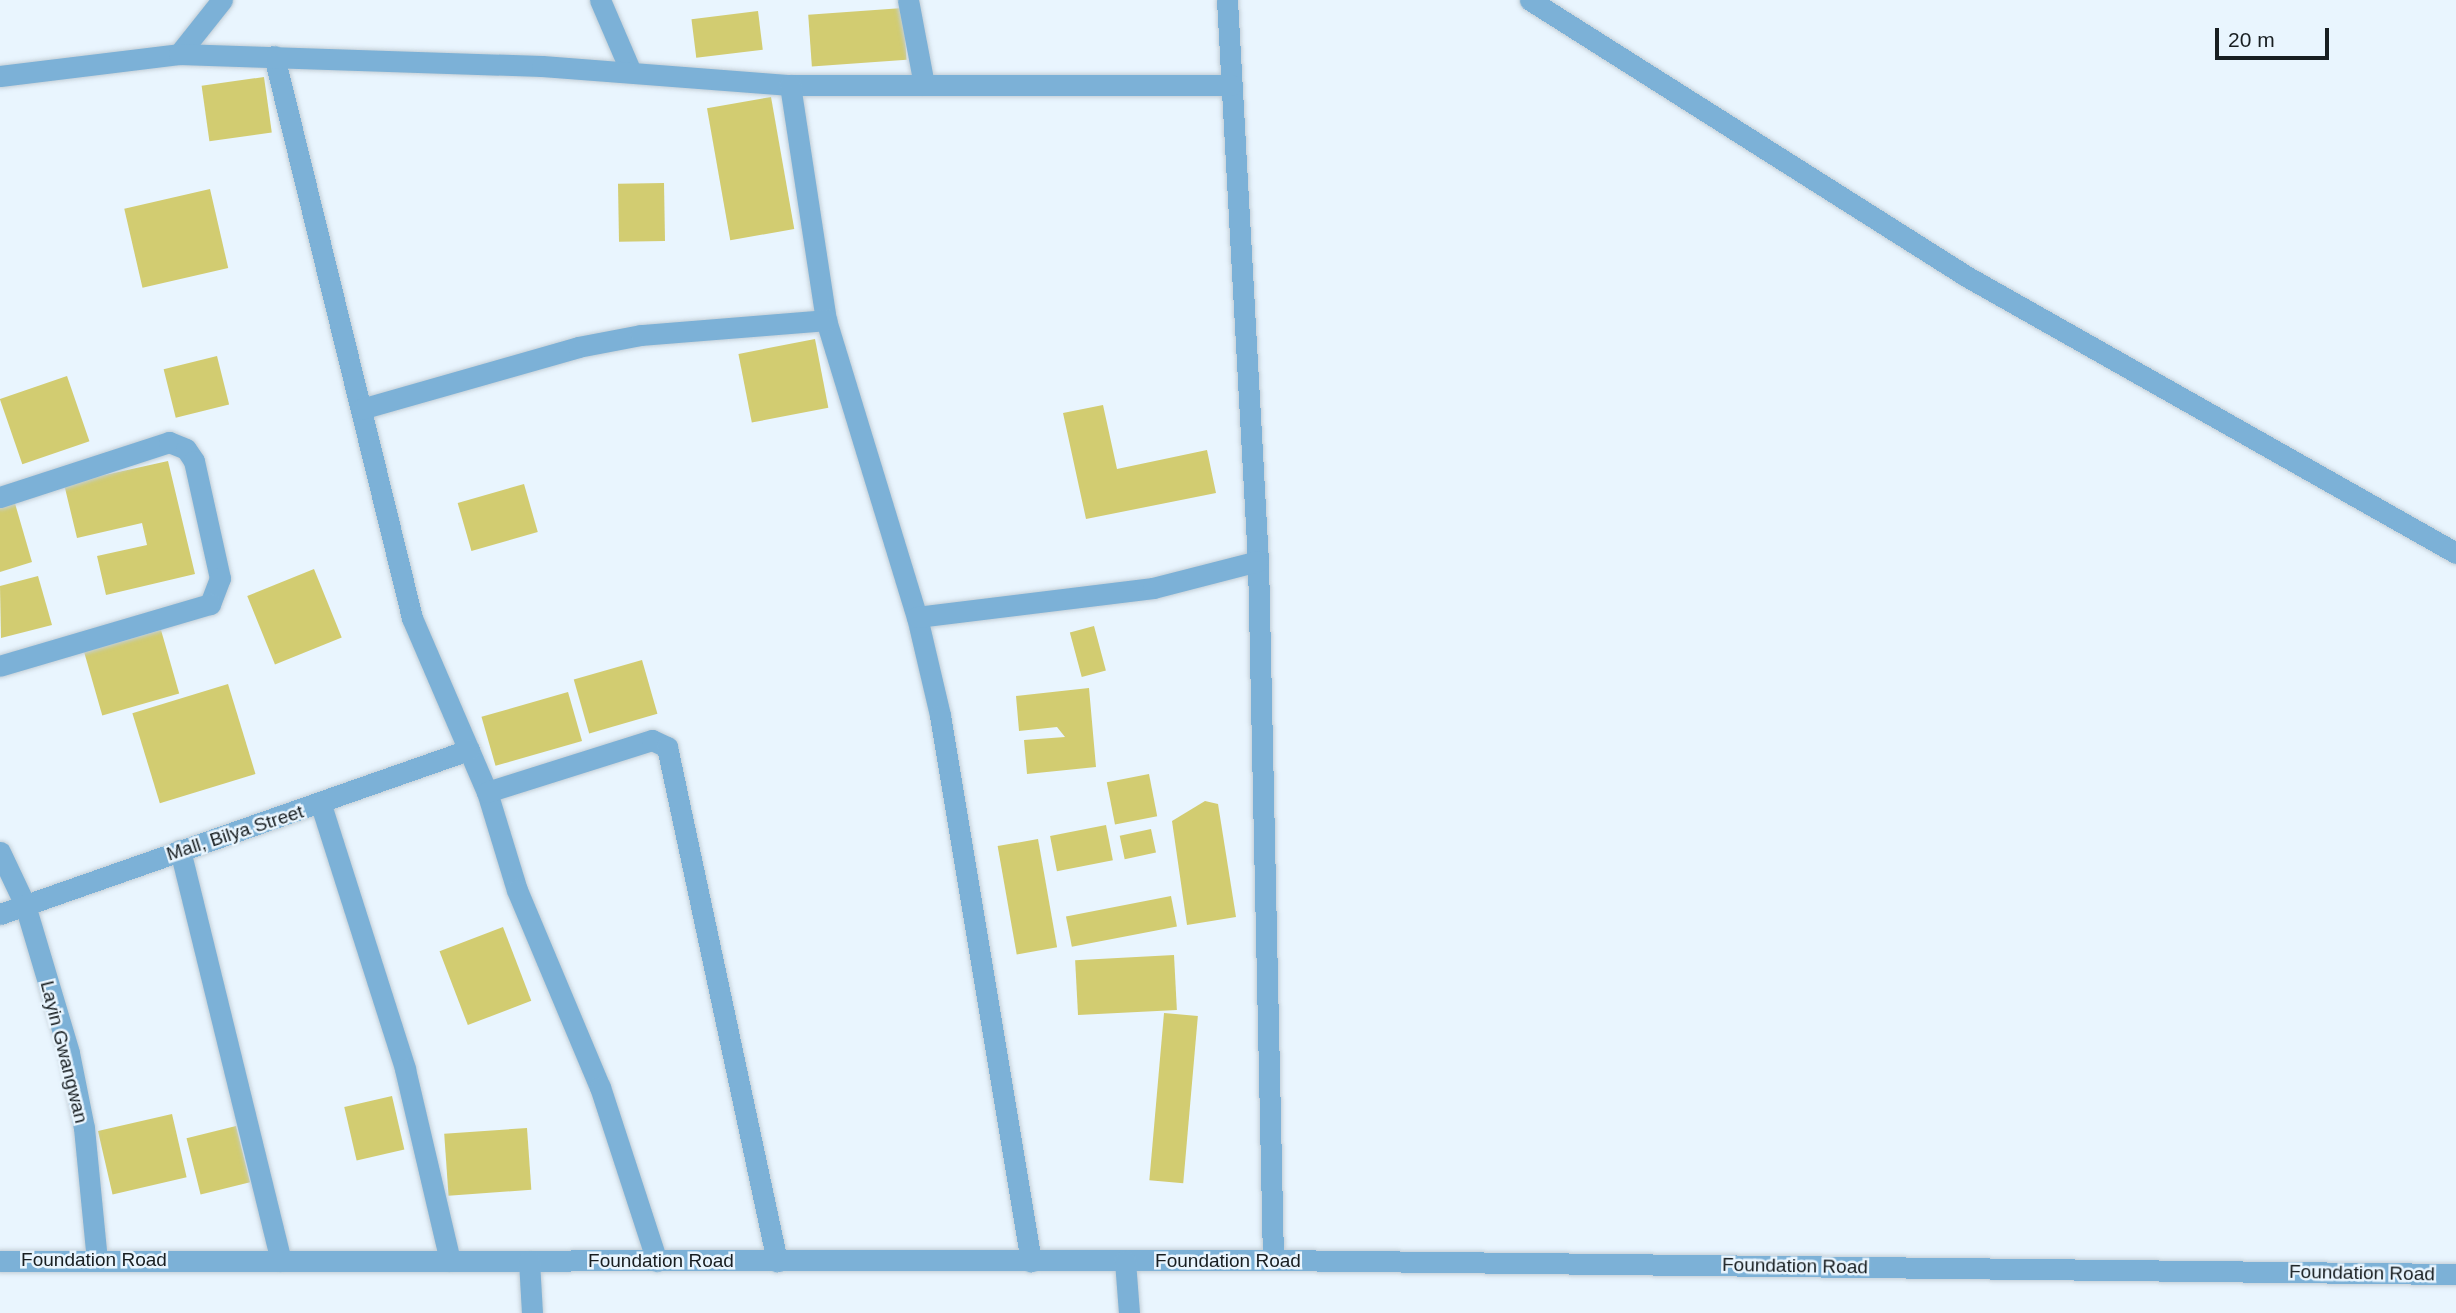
<!DOCTYPE html>
<style>
body{margin:0}
#map{position:relative;width:2456px;height:1313px;overflow:hidden;background:#e9f5fe;font-family:Arial,sans-serif}
div>[style]{position:absolute}
.building>*{inset:0;background:#d2cc71;transform-origin:0 0}
.roads{filter:drop-shadow(0 0 2px #c3ced6) drop-shadow(0 0 2px #c3ced6)}
.street>*{height:21px;margin:-10.5px;padding:0 10.5px;transform-origin:10.5px;border-radius:10.5px;background:#7cb1d7}
span{translate:-50% -50%;white-space:nowrap;text-align:center;line-height:1.15;-webkit-text-stroke:5px #e9f5fe;paint-order:stroke}
.street-label{font-size:19px;color:#181e21}
.scale{position:absolute;left:2215px;top:28px;width:114px;height:32px;box-sizing:border-box;border:4px solid #181e21;border-top:0;padding-left:9px;font-size:21px;line-height:24px;white-space:nowrap;color:#181e21;-webkit-text-stroke:5px #e9f5fe;paint-order:stroke}
</style>
<div id="map">
<div class="building">
<i style="left:903px;top:8px;width:52px;height:95px;rotate:86deg"></i>
<i style="left:758px;top:11px;width:39px;height:67px;rotate:83deg"></i>
<i style="left:264px;top:77px;width:56px;height:63px;rotate:82deg"></i>
<i style="left:771px;top:97px;width:134px;height:65px;rotate:80deg"></i>
<i style="left:664px;top:183px;width:58px;height:46px;rotate:89deg"></i>
<i style="left:210px;top:189px;width:81px;height:88px;rotate:77deg"></i>
<i style="left:815px;top:339px;width:70px;height:78px;rotate:79deg"></i>
<i style="left:217px;top:356px;width:50px;height:55px;rotate:76deg"></i>
<i style="left:67px;top:376px;width:69px;height:71px;rotate:71deg"></i>
<i style="clip-path:polygon(1103px 405px,1117px 469px,1207px 450px,1216px 493px,1086px 519px,1063px 413px)"></i>
<i style="clip-path:polygon(168px 461px,195px 574px,106px 595px,97px 556px,147px 545px,142px 523px,77px 538px,64px 484px)"></i>
<i style="left:524px;top:484px;width:50px;height:69px;rotate:74deg"></i>
<i style="clip-path:polygon(14px 500px,32px 562px,0 572px,0 504px)"></i>
<i style="left:314px;top:569px;width:74px;height:72px;rotate:68deg"></i>
<i style="clip-path:polygon(38px 576px,52px 625px,1px 638px,0 586px)"></i>
<i style="left:1094px;top:626px;width:46px;height:25px;rotate:75deg"></i>
<i style="left:161px;top:630px;width:66px;height:80px;rotate:74deg"></i>
<i style="left:642px;top:660px;width:56px;height:71px;rotate:74deg"></i>
<i style="left:228px;top:684px;width:94px;height:100px;rotate:73deg"></i>
<i style="clip-path:polygon(1089px 688px,1096px 767px,1027px 774px,1024px 740px,1065px 737px,1057px 727px,1019px 731px,1016px 696px)"></i>
<i style="left:568px;top:692px;width:51px;height:90px;rotate:74deg"></i>
<i style="left:1149px;top:774px;width:43px;height:43px;rotate:79deg"></i>
<i style="clip-path:polygon(1205px 801px,1218px 804px,1236px 917px,1187px 925px,1172px 821px)"></i>
<i style="left:1106px;top:825px;width:36px;height:57px;rotate:79deg"></i>
<i style="left:1151px;top:829px;width:24px;height:32px;rotate:78deg"></i>
<i style="left:1038px;top:839px;width:110px;height:41px;rotate:80deg"></i>
<i style="left:1171px;top:896px;width:31px;height:107px;rotate:79deg"></i>
<i style="left:503px;top:927px;width:79px;height:68px;rotate:69deg"></i>
<i style="left:1174px;top:955px;width:55px;height:99px;rotate:87deg"></i>
<i style="left:1164px;top:1013px;width:34px;height:168px;rotate:5deg"></i>
<i style="left:392px;top:1096px;width:55px;height:49px;rotate:77deg"></i>
<i style="left:172px;top:1114px;width:65px;height:76px;rotate:77deg"></i>
<i style="left:236px;top:1126px;width:58px;height:51px;rotate:76deg"></i>
<i style="left:527px;top:1128px;width:62px;height:83px;rotate:86deg"></i>
</div>
<div class="roads">
<div class="street">
<i style="left:600px;top:0;width:78px;rotate:66.7deg"></i>
<i style="left:908px;top:0;width:86px;rotate:79.3deg"></i>
<i style="left:1227px;top:0;width:562px;rotate:86.84deg"></i>
<i style="left:1258px;top:561px;width:699px;rotate:88.77deg"></i>
<i style="left:1530px;top:0;width:516px;rotate:32.33deg"></i>
<i style="left:1966px;top:276px;width:563px;rotate:29.48deg"></i>
<i style="left:179px;top:54px;width:69px;rotate:-51.5deg"></i>
<i style="left:274px;top:56px;width:579px;rotate:76.2deg"></i>
<i style="left:412px;top:618px;width:189px;rotate:66.7deg"></i>
<i style="left:487px;top:792px;width:102px;rotate:73deg"></i>
<i style="left:517px;top:890px;width:214px;rotate:67.2deg"></i>
<i style="left:600px;top:1087px;width:183px;rotate:71.9deg"></i>
<i style="left:0;top:76px;width:180px;rotate:-7deg"></i>
<i style="left:179px;top:54px;width:363px;rotate:1.9deg"></i>
<i style="left:542px;top:66px;width:249px;rotate:4.4deg"></i>
<i style="left:790px;top:85px;width:441px"></i>
<i style="left:790px;top:85px;width:238px;rotate:81.3deg"></i>
<i style="left:826px;top:320px;width:311px;rotate:73deg"></i>
<i style="left:917px;top:617px;width:101px;rotate:76.8deg"></i>
<i style="left:940px;top:715px;width:554px;rotate:80.54deg"></i>
<i style="left:361px;top:409px;width:226px;rotate:-15.9deg"></i>
<i style="left:578px;top:347px;width:64px;rotate:-10.8deg"></i>
<i style="left:641px;top:335px;width:186px;rotate:-4.6deg"></i>
<i style="left:0;top:497px;width:178px;rotate:-18deg"></i>
<i style="left:169px;top:442px;width:18px;rotate:22deg"></i>
<i style="left:186px;top:449px;width:14px;rotate:56deg"></i>
<i style="left:194px;top:461px;width:120px;rotate:77.5deg"></i>
<i style="left:220px;top:578px;width:28px;rotate:111deg"></i>
<i style="left:210px;top:604px;width:219px;rotate:163.6deg"></i>
<i style="left:917px;top:617px;width:238px;rotate:-7deg"></i>
<i style="left:1153px;top:588px;width:108px;rotate:-14.4deg"></i>
<i style="left:487px;top:792px;width:173px;rotate:-17.5deg"></i>
<i style="left:652px;top:740px;width:17px;rotate:25deg"></i>
<i style="left:667px;top:747px;width:526px;rotate:77.92deg"></i>
<i style="left:321px;top:805px;width:277px;rotate:72.3deg"></i>
<i style="left:405px;top:1069px;width:197px;rotate:76.8deg"></i>
<i style="left:180px;top:850px;width:423px;rotate:76.2deg"></i>
<i style="left:0;top:852px;width:59px;rotate:64.7deg"></i>
<i style="left:25px;top:905px;width:154px;rotate:73.4deg"></i>
<i style="left:69px;top:1053px;width:76px;rotate:78.7deg"></i>
<i style="left:84px;top:1128px;width:133px;rotate:84.4deg"></i>
<i style="left:0;top:914px;width:497px;rotate:-19.3deg"></i>
<i style="left:0;top:1261px;width:1273px;rotate:-0.05deg"></i>
<i style="left:1273px;top:1260px;width:1183px;rotate:0.68deg"></i>
<i style="left:529px;top:1261px;width:52px;rotate:86.7deg"></i>
<i style="left:1125px;top:1261px;width:52px;rotate:85.6deg"></i>
</div>
</div>
<div class="street-label">
<span style="left:235px;top:833px;rotate:-18deg">Mall, Bilya Street</span>
<span style="left:64px;top:1052px;rotate:76deg">Layin Gwangwan</span>
<span style="left:94px;top:1260px">Foundation Road</span>
<span style="left:661px;top:1261px">Foundation Road</span>
<span style="left:1228px;top:1261px">Foundation Road</span>
<span style="left:1795px;top:1266px;rotate:1deg">Foundation Road</span>
<span style="left:2362px;top:1273px;rotate:1deg">Foundation Road</span>
</div>
<div class="scale">20 m</div>
</div>
